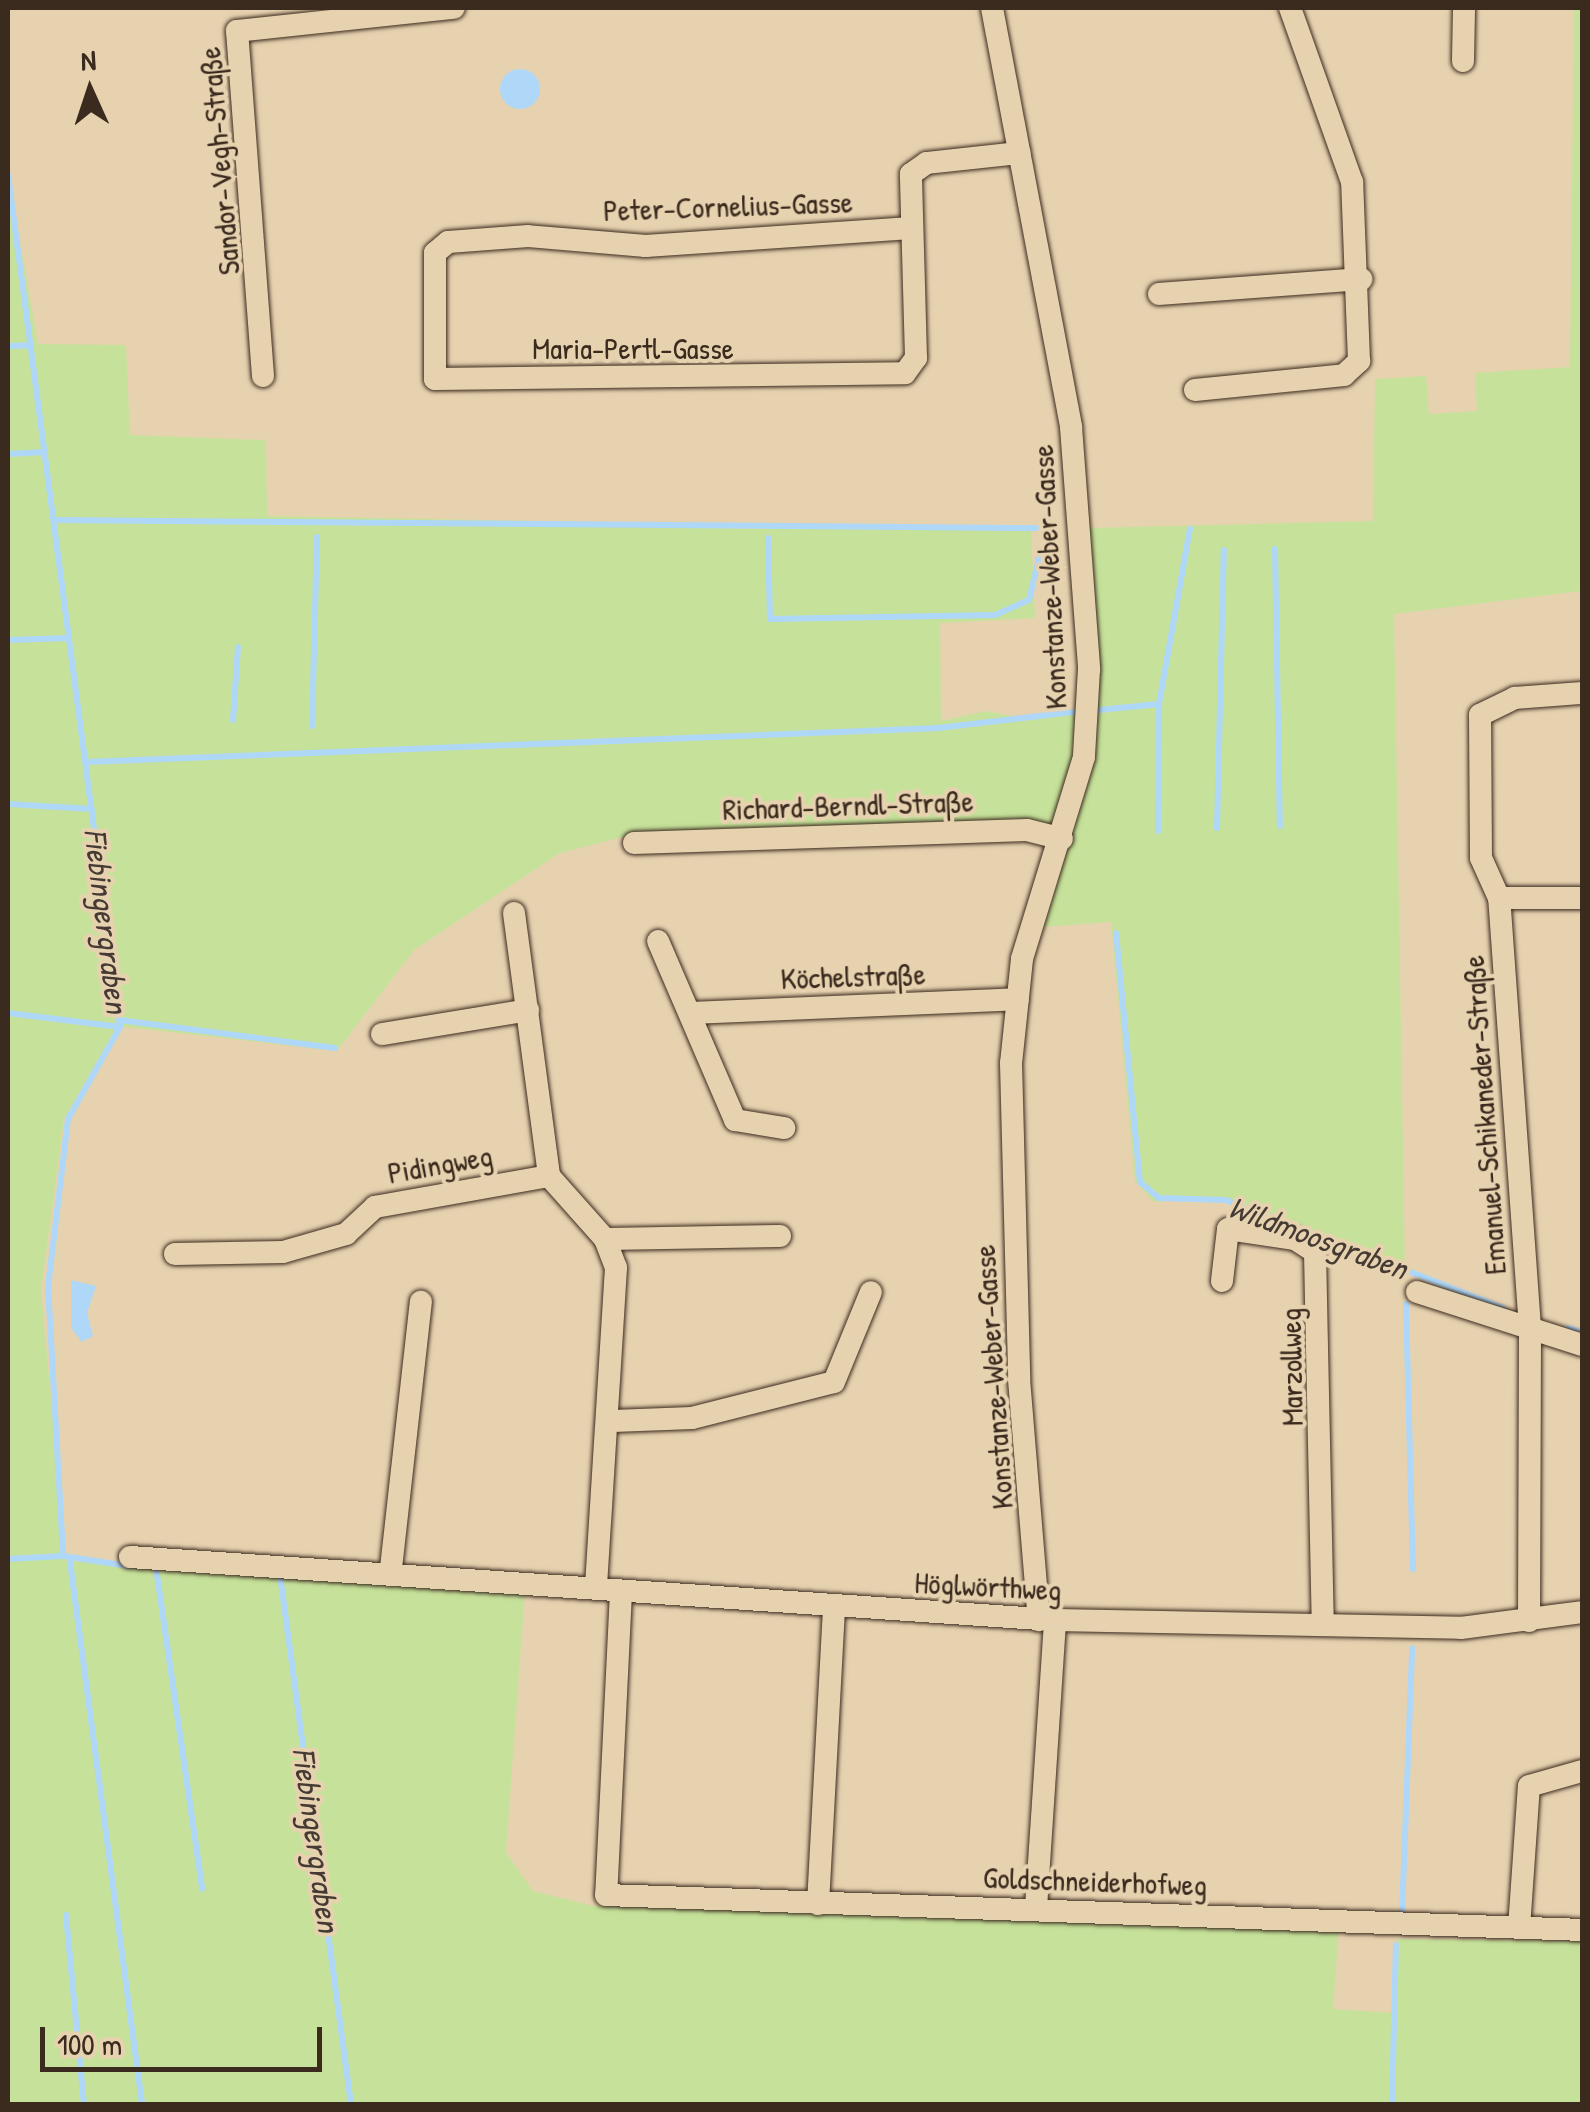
<!DOCTYPE html>
<meta charset="utf-8">
<style>
body{margin:0}
#map{position:relative;width:1590px;height:2112px;overflow:hidden;background:#e7d2b0;font-family:"Patrick Hand",sans-serif}
div>[style]{position:absolute}
.green>*{inset:0;background:#c6e29a}
.water>*{inset:0;background:#aed7f8}
.round{border-radius:50%}
.stream>*{height:6px;margin:-3px;padding:0 3px;transform-origin:3px;border-radius:3px;background:#aed7f8}
.roads{filter:drop-shadow(0 0 2px #3b2a1e) drop-shadow(0 0 2px #3b2a1e)}
.minor>*{height:22px;margin:-11px;padding:0 11px;transform-origin:11px;border-radius:11px;background:#e7d2b0}
span{translate:-50% -50%;white-space:nowrap;text-align:center;line-height:1.15;-webkit-text-stroke:8px #e7d2b0;paint-order:stroke}
.street-label{font-size:30px;color:#3b2a1e}
.water-label{font-size:32px;color:#463b34;font-style:italic}
.frame{position:absolute;inset:0;border:10px solid #3b2a1e;pointer-events:none}
.north{position:absolute;left:40px;top:40px;width:100px;height:100px;-webkit-text-stroke:8px #e7d2b0;paint-order:stroke;rotate:357deg;font-size:28px;font-weight:700;line-height:40px;text-align:center;color:#3b2a1e}
.north::after{content:'';display:block;margin:auto;width:35px;height:45px;background:#3b2a1e;clip-path:polygon(50% 0,100% 100%,50% 72%,0 100%)}
.scale{position:absolute;left:40px;top:2027px;width:282px;height:45px;box-sizing:border-box;border:5px solid #3b2a1e;border-top:0;padding-left:12px;font-size:30px;line-height:35px;white-space:nowrap;color:#3b2a1e;-webkit-text-stroke:8px #e7d2b0;paint-order:stroke}
</style>
<div id="map">
<div class="green">
<i style="clip-path:polygon(1574px 8px,1582px 8px,1582px 591px,1394px 614px,1405px 1271px,1213px 1197px,1154px 1202px,1135px 1181px,1111px 922px,1041px 927px,1074px 827px,642px 832px,560px 853px,414px 950px,337px 1051px,117px 1026px,64px 1119px,41px 1291px,66px 1561px,525px 1590px,506px 1852px,533px 1891px,593px 1906px,1339px 1926px,1333px 2009px,1394px 2013px,1398px 1939px,1582px 1941px,1582px 2104px,8px 2104px,8px 172px,38px 344px,126px 345px,130px 435px,266px 440px,267px 516px,1031px 530px,1035px 618px,940px 623px,941px 721px,986px 711px,1016px 717px,1092px 707px,1087px 528px,1373px 521px,1375px 379px,1426px 376px,1429px 414px,1477px 411px,1475px 373px,1570px 367px)"></i>
</div>
<div class="water">
<i class="round" style="left:500px;top:69px;width:40px;height:40px"></i>
<i style="clip-path:polygon(71px 1280px,96px 1286px,87px 1313px,93px 1336px,82px 1342px,71px 1328px)"></i>
</div>
<div class="stream">
<i style="left:8px;top:175px;width:859px;rotate:82.51deg"></i>
<i style="left:120px;top:1027px;width:106px;rotate:119.5deg"></i>
<i style="left:68px;top:1119px;width:168px;rotate:96.8deg"></i>
<i style="left:48px;top:1286px;width:270px;rotate:86.8deg"></i>
<i style="left:63px;top:1556px;width:66px;rotate:8.7deg"></i>
<i style="left:8px;top:346px;width:23px;rotate:-2deg"></i>
<i style="left:8px;top:454px;width:37px;rotate:-3deg"></i>
<i style="left:54px;top:520px;width:982px;rotate:0.47deg"></i>
<i style="left:768px;top:538px;width:81px;rotate:88.6deg"></i>
<i style="left:770px;top:619px;width:225px;rotate:-1deg"></i>
<i style="left:995px;top:615px;width:37px;rotate:-24deg"></i>
<i style="left:1029px;top:600px;width:51px;rotate:-76.5deg"></i>
<i style="left:1275px;top:549px;width:277px;rotate:89deg"></i>
<i style="left:8px;top:640px;width:61px;rotate:-1.9deg"></i>
<i style="left:1099px;top:710px;width:60px;rotate:-5.7deg"></i>
<i style="left:233px;top:720px;width:73px;rotate:-86.1deg"></i>
<i style="left:312px;top:726px;width:189px;rotate:-88.5deg"></i>
<i style="left:86px;top:762px;width:853px;rotate:-2.29deg"></i>
<i style="left:938px;top:728px;width:136px;rotate:-6.8deg"></i>
<i style="left:8px;top:804px;width:84px;rotate:3.4deg"></i>
<i style="left:1217px;top:828px;width:278px;rotate:-88.6deg"></i>
<i style="left:1158px;top:831px;width:127px;rotate:-89.5deg"></i>
<i style="left:1159px;top:704px;width:178px;rotate:-80deg"></i>
<i style="left:1116px;top:933px;width:250px;rotate:84.5deg"></i>
<i style="left:1140px;top:1182px;width:25px;rotate:40deg"></i>
<i style="left:1159px;top:1198px;width:67px;rotate:1.7deg"></i>
<i style="left:1226px;top:1200px;width:297px;rotate:21.3deg"></i>
<i style="left:8px;top:1013px;width:113px;rotate:7.1deg"></i>
<i style="left:119px;top:1020px;width:218px;rotate:7.4deg"></i>
<i style="left:1406px;top:1304px;width:265px;rotate:88.5deg"></i>
<i style="left:1568px;top:1328px;width:15px;rotate:16deg"></i>
<i style="left:8px;top:1559px;width:55px;rotate:-3.1deg"></i>
<i style="left:70px;top:1562px;width:547px;rotate:82.43deg"></i>
<i style="left:156px;top:1568px;width:324px;rotate:81.8deg"></i>
<i style="left:280px;top:1575px;width:534px;rotate:82.36deg"></i>
<i style="left:1402px;top:1913px;width:265px;rotate:-87.8deg"></i>
<i style="left:66px;top:1915px;width:190px;rotate:84.6deg"></i>
<i style="left:1392px;top:2104px;width:159px;rotate:-88.6deg"></i>
</div>
<div class="roads">
<div class="minor">
<i style="left:992px;top:8px;width:426px;rotate:79.3deg"></i>
<i style="left:1071px;top:427px;width:243px;rotate:85.7deg"></i>
<i style="left:1089px;top:669px;width:88px;rotate:93.3deg"></i>
<i style="left:1084px;top:757px;width:211px;rotate:107.1deg"></i>
<i style="left:1022px;top:959px;width:105px;rotate:96deg"></i>
<i style="left:1011px;top:1063px;width:316px;rotate:88.5deg"></i>
<i style="left:1019px;top:1379px;width:242px;rotate:85.3deg"></i>
<i style="left:1463px;top:61px;width:53px;rotate:-88.9deg"></i>
<i style="left:911px;top:228px;width:266px;rotate:176.1deg"></i>
<i style="left:646px;top:246px;width:118px;rotate:-175.2deg"></i>
<i style="left:528px;top:236px;width:80px;rotate:175.7deg"></i>
<i style="left:448px;top:242px;width:17px;rotate:140deg"></i>
<i style="left:435px;top:253px;width:126px;rotate:90deg"></i>
<i style="left:435px;top:379px;width:470px;rotate:-0.7deg"></i>
<i style="left:905px;top:373px;width:19px;rotate:-54deg"></i>
<i style="left:916px;top:358px;width:184px;rotate:-91.6deg"></i>
<i style="left:911px;top:174px;width:19px;rotate:-35deg"></i>
<i style="left:927px;top:163px;width:93px;rotate:-6.2deg"></i>
<i style="left:1159px;top:294px;width:203px;rotate:-4.2deg"></i>
<i style="left:263px;top:376px;width:346px;rotate:-94.3deg"></i>
<i style="left:237px;top:31px;width:218px;rotate:-6.1deg"></i>
<i style="left:1195px;top:390px;width:150px;rotate:-5.7deg"></i>
<i style="left:1344px;top:375px;width:21px;rotate:-43deg"></i>
<i style="left:1359px;top:361px;width:179px;rotate:-92.2deg"></i>
<i style="left:1352px;top:182px;width:185px;rotate:-109.6deg"></i>
<i style="left:634px;top:843px;width:393px;rotate:-1.9deg"></i>
<i style="left:1027px;top:830px;width:36px;rotate:14deg"></i>
<i style="left:1499px;top:898px;width:83px"></i>
<i style="left:514px;top:913px;width:265px;rotate:82.4deg"></i>
<i style="left:549px;top:1176px;width:84px;rotate:48.4deg"></i>
<i style="left:605px;top:1239px;width:31px;rotate:69deg"></i>
<i style="left:616px;top:1268px;width:317px;rotate:93.6deg"></i>
<i style="left:658px;top:941px;width:195px;rotate:66.7deg"></i>
<i style="left:735px;top:1120px;width:50px;rotate:9.3deg"></i>
<i style="left:690px;top:1013px;width:328px;rotate:-2.4deg"></i>
<i style="left:382px;top:1034px;width:148px;rotate:-9.3deg"></i>
<i style="left:605px;top:1239px;width:175px;rotate:-1deg"></i>
<i style="left:175px;top:1254px;width:108px;rotate:-1.1deg"></i>
<i style="left:283px;top:1252px;width:66px;rotate:-15.9deg"></i>
<i style="left:346px;top:1234px;width:40px;rotate:-43deg"></i>
<i style="left:375px;top:1207px;width:177px;rotate:-10.1deg"></i>
<i style="left:1222px;top:1281px;width:52px;rotate:-83.4deg"></i>
<i style="left:1228px;top:1229px;width:68px;rotate:8.5deg"></i>
<i style="left:1295px;top:1239px;width:24px;rotate:33deg"></i>
<i style="left:1315px;top:1252px;width:373px;rotate:88.8deg"></i>
<i style="left:1417px;top:1292px;width:173px;rotate:17.8deg"></i>
<i style="left:613px;top:1421px;width:79px;rotate:-2.2deg"></i>
<i style="left:692px;top:1418px;width:146px;rotate:-14.2deg"></i>
<i style="left:834px;top:1382px;width:97px;rotate:-67.7deg"></i>
<i style="left:130px;top:1557px;width:927px;rotate:3.9deg"></i>
<i style="left:1055px;top:1620px;width:406px;rotate:1.1deg"></i>
<i style="left:1461px;top:1628px;width:122px;rotate:-7.5deg"></i>
<i style="left:391px;top:1568px;width:268px;rotate:-83.6deg"></i>
<i style="left:621px;top:1592px;width:303px;rotate:92.8deg"></i>
<i style="left:606px;top:1895px;width:977px;rotate:2.05deg"></i>
<i style="left:1529px;top:1621px;width:293px;rotate:-89.8deg"></i>
<i style="left:1530px;top:1328px;width:431px;rotate:-94.1deg"></i>
<i style="left:1499px;top:898px;width:44px;rotate:-114.2deg"></i>
<i style="left:1481px;top:858px;width:143px;rotate:-90.4deg"></i>
<i style="left:1480px;top:715px;width:39px;rotate:-26deg"></i>
<i style="left:1515px;top:698px;width:67px;rotate:-4.3deg"></i>
<i style="left:818px;top:1904px;width:296px;rotate:-86.9deg"></i>
<i style="left:1036px;top:1908px;width:289px;rotate:-86.2deg"></i>
<i style="left:1519px;top:1928px;width:142px;rotate:-86deg"></i>
<i style="left:1529px;top:1786px;width:55px;rotate:-15.8deg"></i>
</div>
</div>
<div class="street-label">
<span style="left:219px;top:161px;rotate:-95deg">Sandor-Vegh-Straße</span>
<span style="left:728px;top:206px;rotate:-2deg">Peter-Cornelius-Gasse</span>
<span style="left:633px;top:348px">Maria-Pertl-Gasse</span>
<span style="left:1049px;top:577px;rotate:-93deg">Konstanze-Weber-Gasse</span>
<span style="left:848px;top:805px;rotate:-2deg">Richard-Berndl-Straße</span>
<span style="left:853px;top:976px;rotate:-2deg">Köchelstraße</span>
<span style="left:1484px;top:1115px;rotate:-94deg">Emanuel-Schikaneder-Straße</span>
<span style="left:440px;top:1164px;rotate:-10deg">Pidingweg</span>
<span style="left:1291px;top:1367px;rotate:-91deg">Marzollweg</span>
<span style="left:993px;top:1377px;rotate:-94deg">Konstanze-Weber-Gasse</span>
<span style="left:988px;top:1586px;rotate:3deg">Höglwörthweg</span>
<span style="left:1095px;top:1881px;rotate:2deg">Goldschneiderhofweg</span>
</div>
<div class="water-label">
<span style="left:106px;top:921px;rotate:83deg">Fiebingergraben</span>
<span style="left:1318px;top:1238px;rotate:20deg">Wildmoosgraben</span>
<span style="left:316px;top:1840px;rotate:82deg">Fiebingergraben</span>
</div>
<div class="frame"></div>
<div class="north">N</div>
<div class="scale">100 m</div>
</div>
